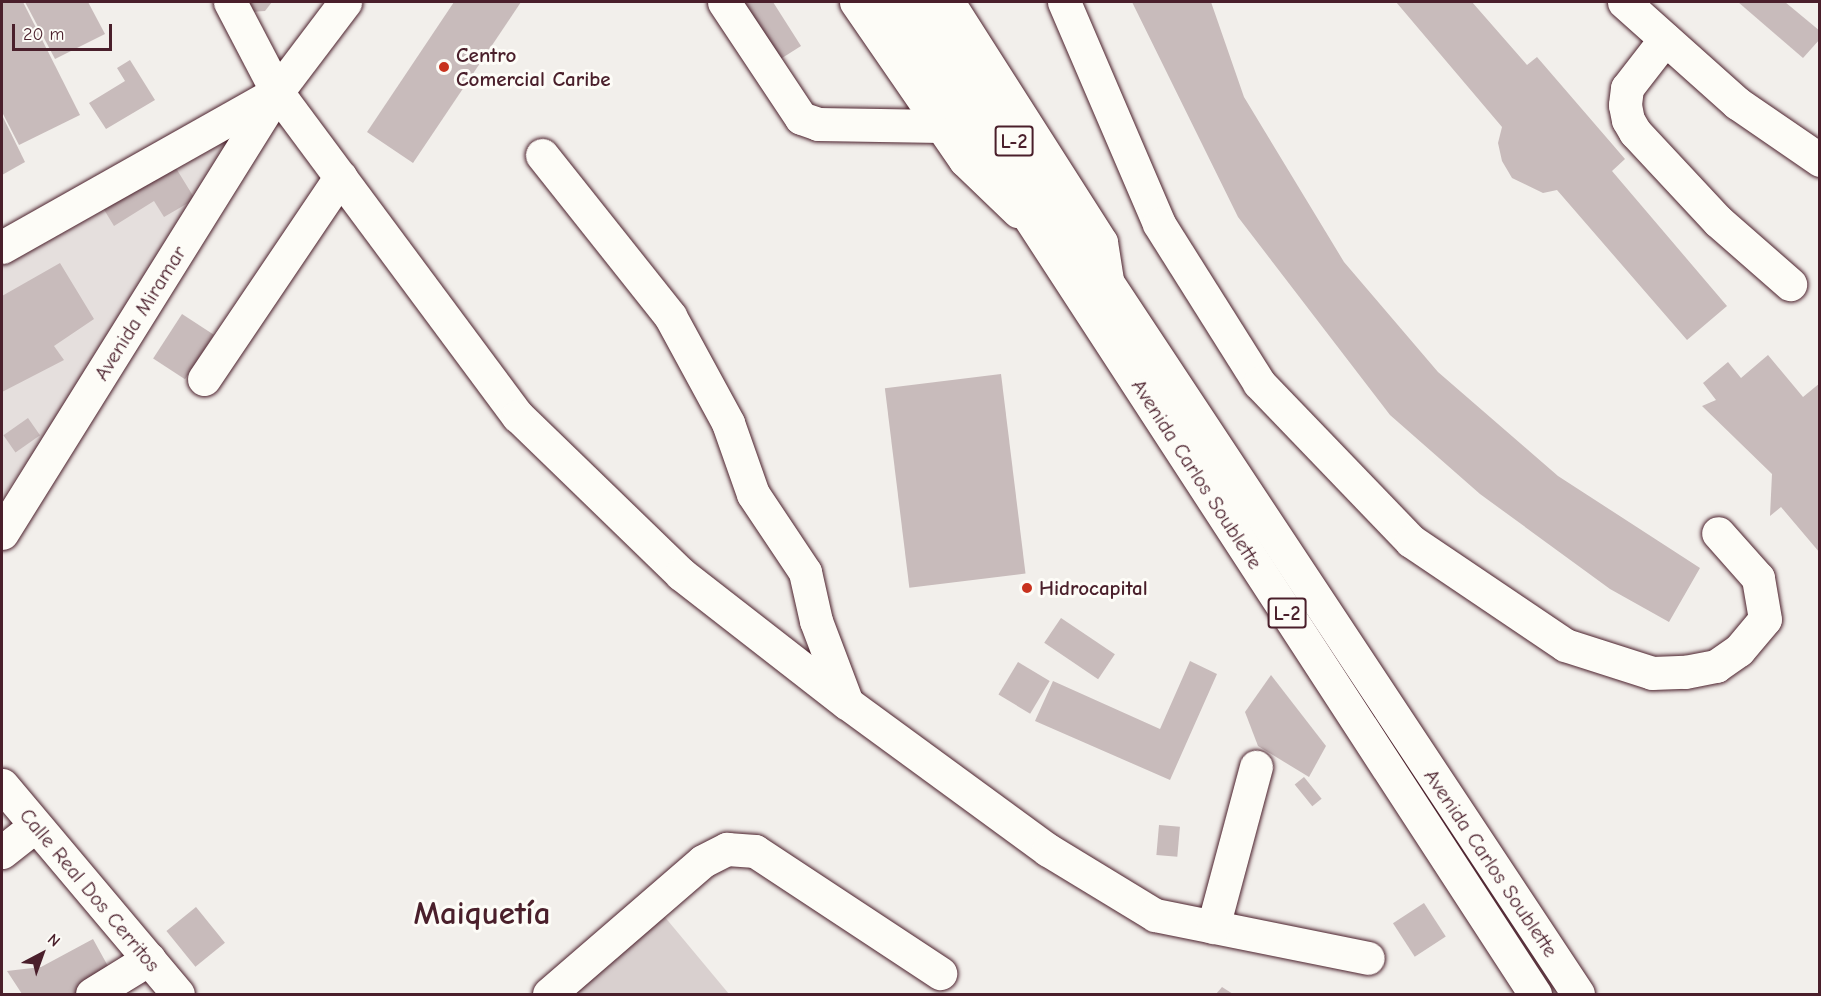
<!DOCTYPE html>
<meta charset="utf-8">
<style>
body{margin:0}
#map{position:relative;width:1821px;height:996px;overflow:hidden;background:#f2efeb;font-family:"Comic Neue",sans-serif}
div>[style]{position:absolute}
.built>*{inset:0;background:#e5dfdd}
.green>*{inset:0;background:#d9d0cf}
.building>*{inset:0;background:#c8bbbb;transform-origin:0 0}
.roads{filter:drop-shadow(0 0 2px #4a1f2b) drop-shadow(0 0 2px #4a1f2b)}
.minor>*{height:33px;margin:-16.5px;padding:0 16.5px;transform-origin:16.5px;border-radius:16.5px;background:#fdfcf7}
.major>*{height:33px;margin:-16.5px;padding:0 16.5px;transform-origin:16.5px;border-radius:16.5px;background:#fdfcf7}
.dots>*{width:16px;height:16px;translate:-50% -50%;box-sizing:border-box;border:3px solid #fdfcf7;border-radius:50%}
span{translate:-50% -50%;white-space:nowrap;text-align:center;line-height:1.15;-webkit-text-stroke:6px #fdfcf7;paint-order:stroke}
.shield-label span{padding:2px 4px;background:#fdfcf7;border:2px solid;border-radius:4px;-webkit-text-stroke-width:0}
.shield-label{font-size:20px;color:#4a1f2b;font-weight:700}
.poi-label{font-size:21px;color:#4a1f2b;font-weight:700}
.left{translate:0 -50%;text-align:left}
.street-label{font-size:21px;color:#4a1f2b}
.town-label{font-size:33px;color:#4a1f2b;font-weight:700}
.frame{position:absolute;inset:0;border:3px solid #4a1f2b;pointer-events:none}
.north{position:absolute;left:12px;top:924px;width:60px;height:60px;-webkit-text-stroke:4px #fdfcf7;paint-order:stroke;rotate:41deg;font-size:16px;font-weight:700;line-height:24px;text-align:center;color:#4a1f2b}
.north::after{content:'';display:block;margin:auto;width:21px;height:27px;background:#4a1f2b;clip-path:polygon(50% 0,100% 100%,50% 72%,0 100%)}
.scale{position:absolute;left:12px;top:24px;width:100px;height:27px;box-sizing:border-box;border:3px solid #4a1f2b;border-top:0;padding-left:8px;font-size:18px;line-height:21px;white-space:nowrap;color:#4a1f2b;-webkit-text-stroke:4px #fdfcf7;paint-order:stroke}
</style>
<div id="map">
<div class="built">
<i style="clip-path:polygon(263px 104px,44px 439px,2px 497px,2px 252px)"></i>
</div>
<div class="green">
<i style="clip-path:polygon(664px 916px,729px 994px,570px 994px)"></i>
</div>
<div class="building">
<i style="clip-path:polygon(2px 2px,23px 2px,80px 115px,19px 145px,2px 112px)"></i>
<i style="clip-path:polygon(25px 2px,88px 2px,105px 34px,55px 59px)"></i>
<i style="clip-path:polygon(247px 2px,272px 2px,265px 11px,252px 12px)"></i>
<i style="clip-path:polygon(454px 2px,521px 2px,413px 163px,367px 132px)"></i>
<i style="clip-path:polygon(731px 2px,773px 2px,801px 46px,771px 65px)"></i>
<i style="clip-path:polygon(1132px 2px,1211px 2px,1244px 97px,1344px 262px,1438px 372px,1558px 476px,1700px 568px,1669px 622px,1610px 589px,1480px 494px,1390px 415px,1238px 217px)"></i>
<i style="clip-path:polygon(1396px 2px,1472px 2px,1527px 65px,1537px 57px,1625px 159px,1612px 171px,1727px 306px,1687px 340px,1557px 190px,1543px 193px,1512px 178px,1502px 161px,1498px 143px,1502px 127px)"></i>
<i style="clip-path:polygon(1738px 2px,1785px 2px,1820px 31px,1820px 39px,1803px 58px)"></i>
<i style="clip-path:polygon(130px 60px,155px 100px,106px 129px,89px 103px,125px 81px,117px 68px)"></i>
<i style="clip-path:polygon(2px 115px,25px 162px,2px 175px)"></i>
<i style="clip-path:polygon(174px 165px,195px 199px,164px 217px,154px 201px,114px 226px,103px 208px)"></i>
<i style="clip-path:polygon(60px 263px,94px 319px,54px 346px,64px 360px,2px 392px,2px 296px)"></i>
<i style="left:182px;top:314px;width:38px;height:53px;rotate:33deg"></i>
<i style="clip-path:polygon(1768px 355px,1803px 397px,1820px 383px,1820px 553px,1781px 507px,1770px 516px,1772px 474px,1702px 406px,1716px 400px,1703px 383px,1728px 362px,1741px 378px)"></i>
<i style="left:1001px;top:374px;width:201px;height:117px;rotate:83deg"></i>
<i style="left:28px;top:418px;width:21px;height:30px;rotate:55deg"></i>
<i style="left:1061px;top:618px;width:65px;height:30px;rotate:34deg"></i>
<i style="clip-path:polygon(1190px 661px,1217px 674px,1170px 780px,1035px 721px,1053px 681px,1160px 729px)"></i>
<i style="left:1018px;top:662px;width:37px;height:38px;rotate:31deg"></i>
<i style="clip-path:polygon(1271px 675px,1326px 746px,1309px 777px,1258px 746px,1245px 712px)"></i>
<i style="left:1304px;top:777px;width:28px;height:12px;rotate:51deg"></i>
<i style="left:1159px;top:825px;width:21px;height:30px;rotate:5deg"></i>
<i style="left:1424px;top:903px;width:40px;height:37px;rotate:57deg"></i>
<i style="left:196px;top:907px;width:46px;height:38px;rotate:51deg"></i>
<i style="clip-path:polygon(93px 939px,114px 977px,81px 994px,22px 994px,7px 971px,41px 967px)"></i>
<i style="clip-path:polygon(1222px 987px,1233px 994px,1216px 994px)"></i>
</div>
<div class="roads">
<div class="minor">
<i style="left:230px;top:2px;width:102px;rotate:62.4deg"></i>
<i style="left:277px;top:92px;width:404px;rotate:53.4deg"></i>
<i style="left:518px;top:416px;width:227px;rotate:44.1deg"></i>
<i style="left:681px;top:574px;width:210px;rotate:37.9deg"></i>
<i style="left:847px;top:703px;width:249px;rotate:36.2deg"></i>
<i style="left:1048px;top:850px;width:125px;rotate:31.3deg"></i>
<i style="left:1155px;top:915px;width:217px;rotate:11.4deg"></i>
<i style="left:724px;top:2px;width:139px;rotate:56.4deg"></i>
<i style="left:801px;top:118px;width:18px;rotate:19deg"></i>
<i style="left:818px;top:124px;width:123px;rotate:0.9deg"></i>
<i style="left:856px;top:2px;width:192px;rotate:55.4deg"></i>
<i style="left:965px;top:160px;width:74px;rotate:43.9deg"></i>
<i style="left:948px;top:2px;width:285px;rotate:57.5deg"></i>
<i style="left:1101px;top:242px;width:38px;rotate:81deg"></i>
<i style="left:1064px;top:2px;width:241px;rotate:66.8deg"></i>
<i style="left:1159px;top:224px;width:188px;rotate:57.8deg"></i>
<i style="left:1259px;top:383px;width:219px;rotate:46.1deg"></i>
<i style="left:1411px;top:541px;width:186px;rotate:34deg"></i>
<i style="left:1565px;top:645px;width:91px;rotate:17.8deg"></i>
<i style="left:1652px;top:673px;width:33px;rotate:-2deg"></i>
<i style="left:1685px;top:672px;width:32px;rotate:-11deg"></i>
<i style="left:1716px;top:666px;width:28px;rotate:-35deg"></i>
<i style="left:1739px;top:650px;width:40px;rotate:-50deg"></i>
<i style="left:1765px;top:619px;width:42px;rotate:-99.7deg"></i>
<i style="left:1758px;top:578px;width:60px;rotate:-131.6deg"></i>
<i style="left:1624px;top:2px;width:152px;rotate:41.8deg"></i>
<i style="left:1737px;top:103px;width:101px;rotate:34.5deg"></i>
<i style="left:1665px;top:39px;width:62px;rotate:127.8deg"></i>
<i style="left:1627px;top:88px;width:17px;rotate:97deg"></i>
<i style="left:1625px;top:105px;width:15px;rotate:79deg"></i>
<i style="left:1628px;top:120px;width:14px;rotate:60deg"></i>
<i style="left:1635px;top:132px;width:122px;rotate:47deg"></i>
<i style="left:1718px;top:221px;width:96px;rotate:41.2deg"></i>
<i style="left:542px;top:155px;width:206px;rotate:51.5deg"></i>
<i style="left:670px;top:316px;width:122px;rotate:61.5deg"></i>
<i style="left:728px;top:423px;width:75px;rotate:70.6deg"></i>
<i style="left:753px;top:494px;width:94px;rotate:56.3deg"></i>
<i style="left:805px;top:572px;width:50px;rotate:77.3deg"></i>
<i style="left:816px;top:621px;width:88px;rotate:69.3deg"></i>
<i style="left:2px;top:247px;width:316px;rotate:-29.4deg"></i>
<i style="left:277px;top:92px;width:113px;rotate:-52.9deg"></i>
<i style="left:204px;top:379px;width:244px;rotate:-56deg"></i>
<i style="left:2px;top:533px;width:520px;rotate:-58.05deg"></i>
<i style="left:2px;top:785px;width:273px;rotate:49.9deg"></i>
<i style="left:2px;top:852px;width:42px;rotate:-38.2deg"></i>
<i style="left:1213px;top:927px;width:166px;rotate:-75deg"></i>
<i style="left:92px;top:994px;width:67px;rotate:-31.6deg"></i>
<i style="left:549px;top:994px;width:203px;rotate:-40.8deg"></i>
<i style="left:703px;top:861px;width:27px;rotate:-27deg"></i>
<i style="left:727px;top:849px;width:28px;rotate:4deg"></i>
<i style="left:755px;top:851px;width:222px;rotate:33.4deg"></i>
</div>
<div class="major">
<i style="left:889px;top:2px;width:1184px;rotate:56.93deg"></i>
<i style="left:922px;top:2px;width:1189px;rotate:56.52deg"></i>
</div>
</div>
<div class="dots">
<i style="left:444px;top:67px;background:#c8321e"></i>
<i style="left:1027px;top:588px;background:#c8321e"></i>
</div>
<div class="shield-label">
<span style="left:1014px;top:141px">L-2</span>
<span style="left:1287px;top:613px">L-2</span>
</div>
<div class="poi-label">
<span class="left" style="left:456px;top:67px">Centro<br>Comercial Caribe</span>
<span class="left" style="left:1039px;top:588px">Hidrocapital</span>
</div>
<div class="street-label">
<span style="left:140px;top:313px;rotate:-58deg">Avenida Miramar</span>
<span style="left:1197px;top:474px;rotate:57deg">Avenida Carlos Soublette</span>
<span style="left:1491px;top:863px;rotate:56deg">Avenida Carlos Soublette</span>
<span style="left:90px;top:890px;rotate:50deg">Calle Real Dos Cerritos</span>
</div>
<div class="town-label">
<span style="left:482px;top:914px">Maiquetía</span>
</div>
<div class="frame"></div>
<div class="north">N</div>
<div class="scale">20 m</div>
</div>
